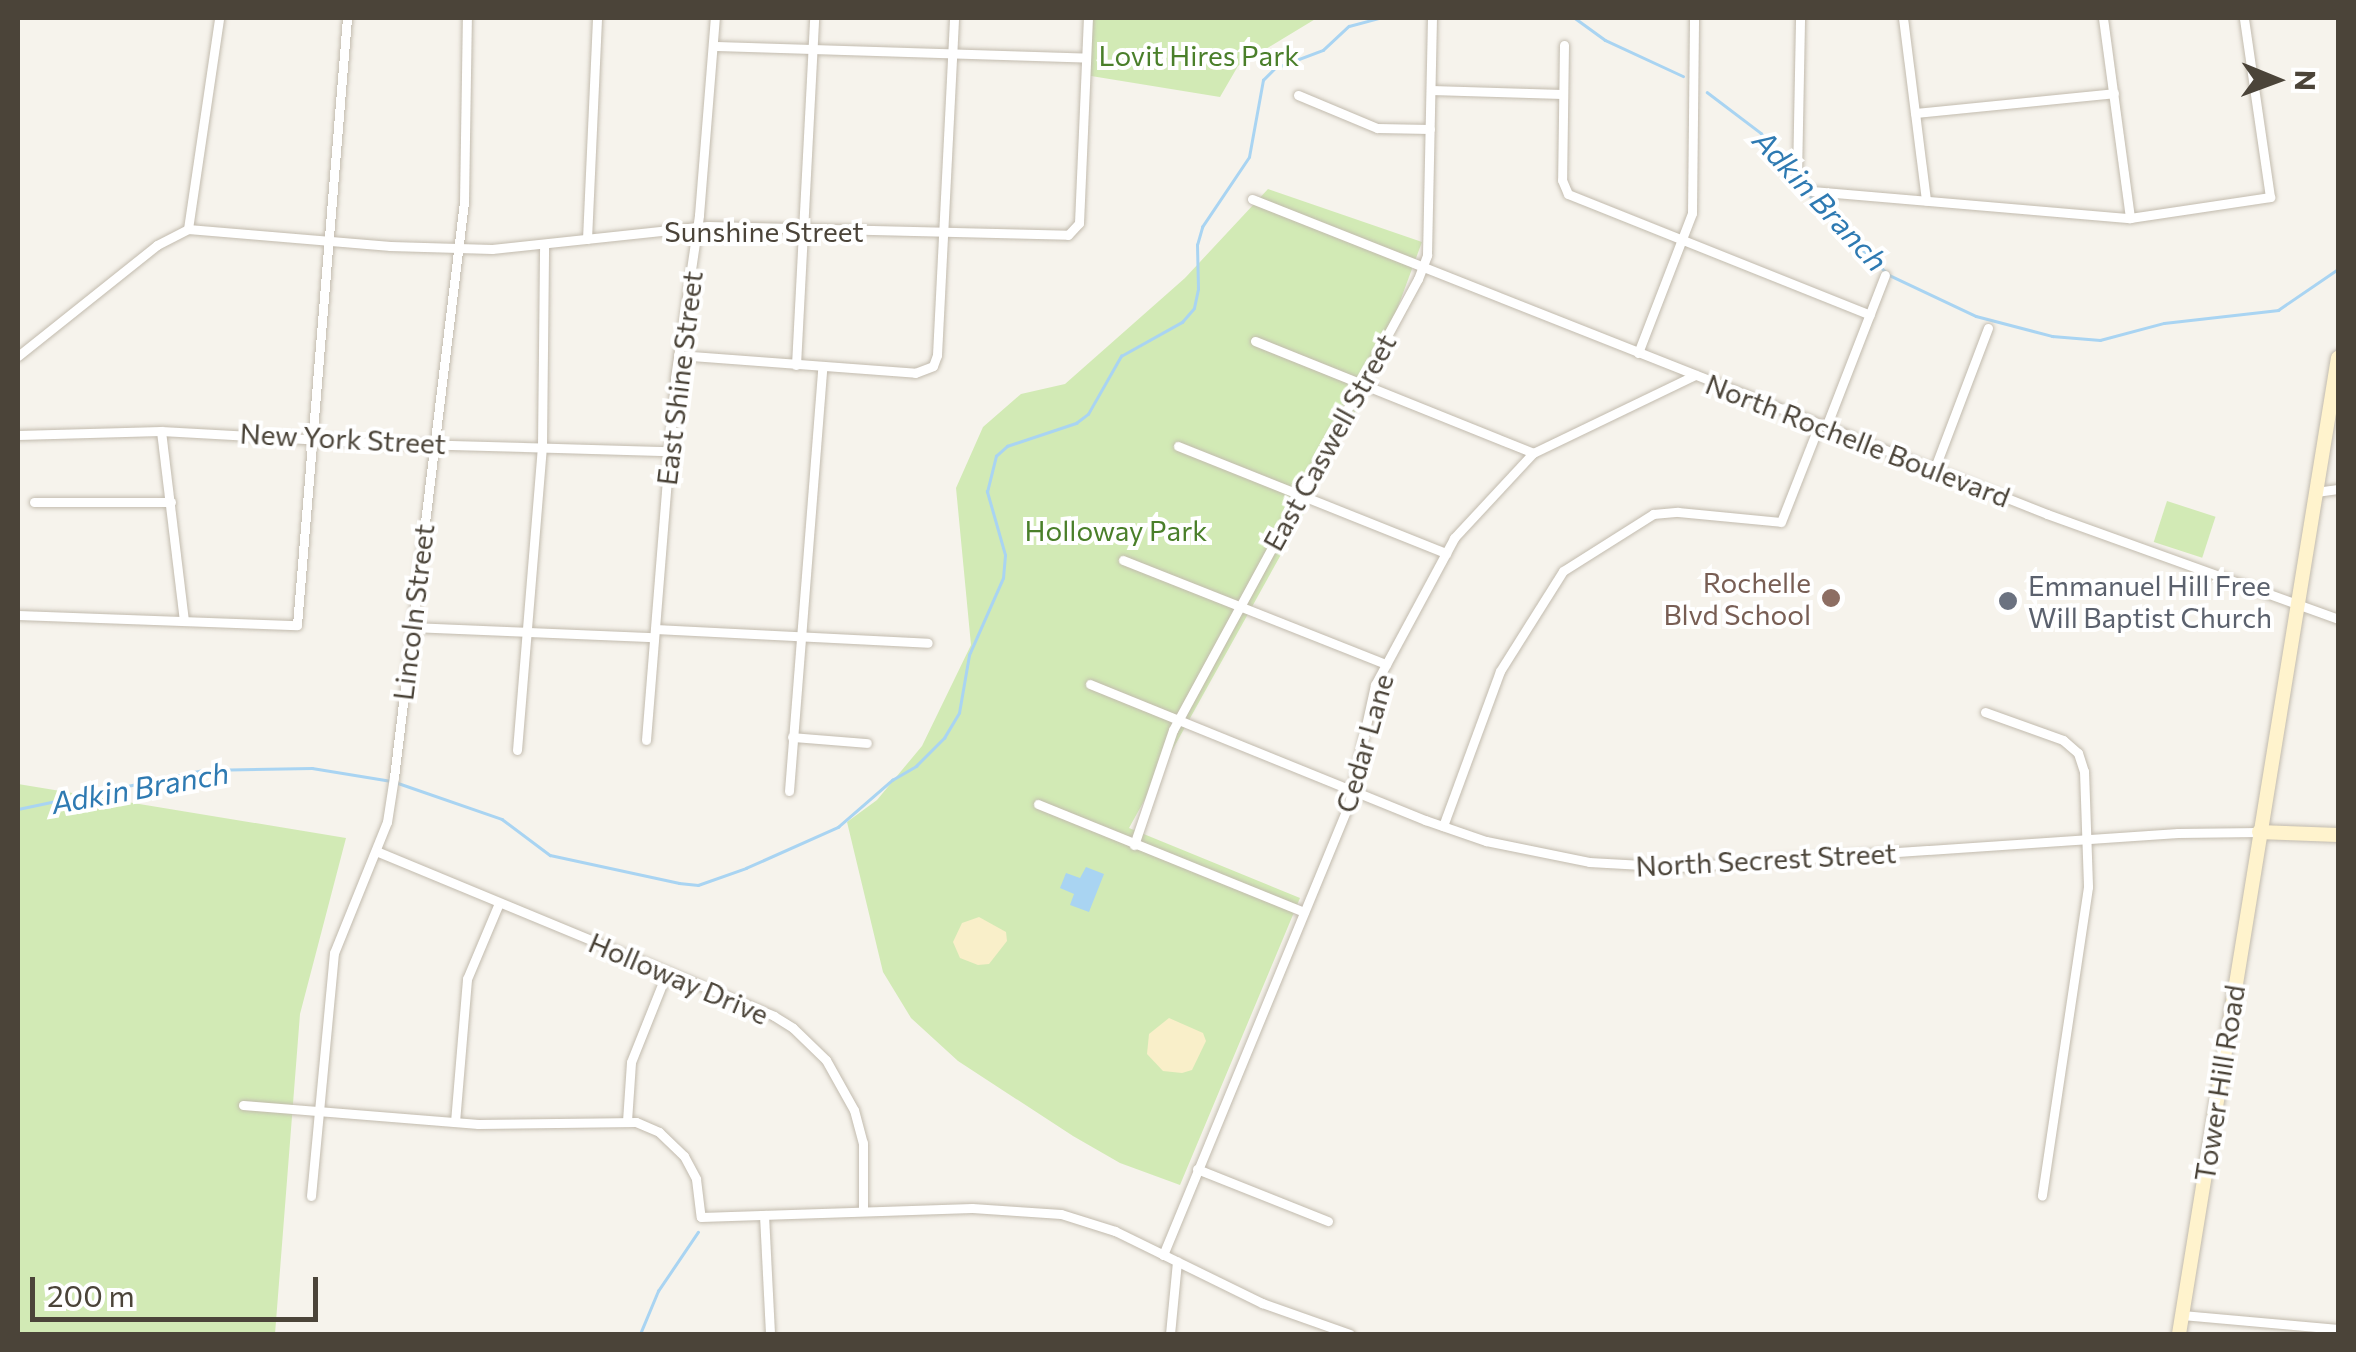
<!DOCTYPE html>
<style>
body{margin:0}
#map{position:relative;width:2356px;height:1352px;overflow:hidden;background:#f6f3ec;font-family:Commissioner,sans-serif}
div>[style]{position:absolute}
.green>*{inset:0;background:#d2eab5;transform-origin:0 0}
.sand>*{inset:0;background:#f9efc9}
.water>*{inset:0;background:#a9d4f2}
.stream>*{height:2.5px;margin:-1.25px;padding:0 1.25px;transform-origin:1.25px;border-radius:1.25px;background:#a9d4f2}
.roads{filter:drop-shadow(0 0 2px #c2bbae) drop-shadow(0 0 2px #c2bbae)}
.street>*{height:9px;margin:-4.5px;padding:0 4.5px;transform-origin:4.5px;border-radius:4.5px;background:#fff}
.secondary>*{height:14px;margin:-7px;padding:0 7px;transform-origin:7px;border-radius:7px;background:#fff3cd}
.dots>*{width:28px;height:28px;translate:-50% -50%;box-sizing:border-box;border:5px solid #fff;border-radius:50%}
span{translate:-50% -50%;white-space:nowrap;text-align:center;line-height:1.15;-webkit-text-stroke:8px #fff;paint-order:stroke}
.park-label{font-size:28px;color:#4a7f2a}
.street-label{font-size:28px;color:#4b4439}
.education-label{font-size:28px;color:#785e54}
.right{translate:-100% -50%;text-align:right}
.worship-label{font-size:28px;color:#5b616d}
.left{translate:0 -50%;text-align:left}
.water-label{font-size:30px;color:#2e7ab2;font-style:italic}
.frame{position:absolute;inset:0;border:20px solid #4b4439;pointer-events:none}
.north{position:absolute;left:2226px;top:30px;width:100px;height:100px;-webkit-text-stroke:8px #fff;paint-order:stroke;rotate:91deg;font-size:28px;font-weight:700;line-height:40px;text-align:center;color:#4b4439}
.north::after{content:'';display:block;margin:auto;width:35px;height:45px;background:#4b4439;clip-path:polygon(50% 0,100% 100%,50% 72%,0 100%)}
.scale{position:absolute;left:30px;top:1277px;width:288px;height:45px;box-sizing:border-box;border:5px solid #4b4439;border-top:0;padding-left:12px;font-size:30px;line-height:35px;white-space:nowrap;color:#4b4439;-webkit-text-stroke:8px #fff;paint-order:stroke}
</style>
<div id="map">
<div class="green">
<i style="clip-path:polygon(1089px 18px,1317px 18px,1238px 66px,1220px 97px,1085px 75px)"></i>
<i style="clip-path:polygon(1268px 189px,1422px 242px,1370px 382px,1308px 506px,1129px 828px,1300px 898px,1180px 1185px,1120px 1163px,1073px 1136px,958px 1061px,911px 1018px,883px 972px,847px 822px,877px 800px,922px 746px,971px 645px,956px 488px,983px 427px,1021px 394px,1065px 384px,1185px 278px)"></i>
<i style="left:2167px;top:501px;width:51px;height:43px;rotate:18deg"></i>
<i style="clip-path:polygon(18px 784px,346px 838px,300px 1014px,275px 1334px,18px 1334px)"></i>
</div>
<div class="sand">
<i style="clip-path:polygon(979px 917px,1006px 932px,1007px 941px,989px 964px,978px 965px,960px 958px,953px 942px,962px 923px)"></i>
<i style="clip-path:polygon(1169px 1018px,1203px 1033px,1206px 1041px,1192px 1070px,1182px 1073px,1163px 1071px,1147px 1054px,1149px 1034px)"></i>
</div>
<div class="water">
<i style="clip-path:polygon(1086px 867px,1104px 874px,1089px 912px,1070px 905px,1074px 894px,1060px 888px,1066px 873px,1080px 878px)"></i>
</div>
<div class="stream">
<i style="left:1575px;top:18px;width:37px;rotate:36deg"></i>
<i style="left:1605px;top:40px;width:86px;rotate:24.8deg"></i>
<i style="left:1707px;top:92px;width:68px;rotate:37.2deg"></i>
<i style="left:1761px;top:133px;width:48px;rotate:49.3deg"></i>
<i style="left:1800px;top:180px;width:30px;rotate:57deg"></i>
<i style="left:1816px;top:205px;width:101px;rotate:43.8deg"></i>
<i style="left:1889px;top:275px;width:96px;rotate:25.2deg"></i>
<i style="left:1976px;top:316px;width:79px;rotate:14.7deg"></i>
<i style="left:2052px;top:336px;width:48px;rotate:4.8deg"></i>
<i style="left:2100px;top:340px;width:66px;rotate:-14.9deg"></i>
<i style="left:2164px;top:323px;width:115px;rotate:-6.5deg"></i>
<i style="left:2278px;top:310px;width:73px;rotate:-34.3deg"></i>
<i style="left:398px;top:783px;width:110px;rotate:19.1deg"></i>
<i style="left:502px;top:819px;width:60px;rotate:36.9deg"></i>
<i style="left:550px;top:855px;width:132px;rotate:12.2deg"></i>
<i style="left:679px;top:883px;width:19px;rotate:6deg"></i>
<i style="left:698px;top:885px;width:51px;rotate:-19.5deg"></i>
<i style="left:746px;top:868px;width:101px;rotate:-24deg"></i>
<i style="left:838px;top:827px;width:72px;rotate:-41deg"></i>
<i style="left:892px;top:780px;width:28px;rotate:-30deg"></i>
<i style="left:916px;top:766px;width:40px;rotate:-45deg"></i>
<i style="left:944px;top:738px;width:29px;rotate:-59deg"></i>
<i style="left:959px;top:713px;width:59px;rotate:-80.2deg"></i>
<i style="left:969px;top:655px;width:84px;rotate:-66.2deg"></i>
<i style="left:1003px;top:578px;width:23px;rotate:-85deg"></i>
<i style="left:1005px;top:555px;width:66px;rotate:-105.9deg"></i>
<i style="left:987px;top:492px;width:37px;rotate:-76deg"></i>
<i style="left:996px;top:456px;width:15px;rotate:-42deg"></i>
<i style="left:1007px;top:446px;width:73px;rotate:-18.4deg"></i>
<i style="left:1076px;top:423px;width:15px;rotate:-37deg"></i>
<i style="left:1088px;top:414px;width:67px;rotate:-60.4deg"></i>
<i style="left:1121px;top:356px;width:70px;rotate:-29.1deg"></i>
<i style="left:1182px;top:322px;width:18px;rotate:-49deg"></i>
<i style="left:1194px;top:308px;width:19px;rotate:-78deg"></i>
<i style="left:1198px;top:289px;width:44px;rotate:-91.3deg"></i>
<i style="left:1197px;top:245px;width:19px;rotate:-74deg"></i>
<i style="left:1202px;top:227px;width:84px;rotate:-56.1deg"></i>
<i style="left:1249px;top:157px;width:78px;rotate:-79.7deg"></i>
<i style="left:1263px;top:80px;width:17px;rotate:-45deg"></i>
<i style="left:1275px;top:68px;width:51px;rotate:-20.6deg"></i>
<i style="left:1323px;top:50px;width:35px;rotate:-43deg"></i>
<i style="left:1349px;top:26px;width:31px;rotate:-15deg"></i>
<i style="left:18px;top:809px;width:189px;rotate:-11.9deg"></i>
<i style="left:203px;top:770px;width:109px;rotate:-1.1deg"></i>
<i style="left:312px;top:768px;width:80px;rotate:9.3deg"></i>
<i style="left:640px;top:1334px;width:47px;rotate:-67.3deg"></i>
<i style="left:658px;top:1291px;width:71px;rotate:-55.9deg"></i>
</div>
<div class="roads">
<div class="street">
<i style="left:1903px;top:18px;width:184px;rotate:82.8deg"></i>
<i style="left:2103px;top:18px;width:202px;rotate:82.3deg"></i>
<i style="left:1564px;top:45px;width:135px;rotate:90.8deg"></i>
<i style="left:1562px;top:180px;width:15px;rotate:67deg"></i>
<i style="left:1568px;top:194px;width:325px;rotate:21.8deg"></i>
<i style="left:713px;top:46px;width:373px;rotate:1.8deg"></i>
<i style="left:1431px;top:90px;width:131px;rotate:1.7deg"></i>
<i style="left:1298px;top:95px;width:86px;rotate:22.7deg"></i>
<i style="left:1377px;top:128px;width:53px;rotate:1.1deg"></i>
<i style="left:1915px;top:113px;width:200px;rotate:-5.7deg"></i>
<i style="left:1797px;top:177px;width:159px;rotate:-88.9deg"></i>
<i style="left:1812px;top:191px;width:319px;rotate:4.9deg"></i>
<i style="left:2130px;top:218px;width:142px;rotate:-8.5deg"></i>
<i style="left:2270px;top:197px;width:181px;rotate:-98.3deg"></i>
<i style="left:1252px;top:199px;width:855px;rotate:21.61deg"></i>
<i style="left:2047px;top:514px;width:309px;rotate:19.8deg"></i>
<i style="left:188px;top:229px;width:203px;rotate:4.8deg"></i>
<i style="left:390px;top:246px;width:102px;rotate:1.7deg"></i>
<i style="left:492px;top:249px;width:217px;rotate:-6.1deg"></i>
<i style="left:708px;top:226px;width:360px;rotate:1.4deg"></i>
<i style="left:1068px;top:235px;width:16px;rotate:-47deg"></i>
<i style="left:1079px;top:223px;width:205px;rotate:-87.5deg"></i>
<i style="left:188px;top:229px;width:213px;rotate:-81.6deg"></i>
<i style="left:587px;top:239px;width:221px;rotate:-87.4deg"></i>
<i style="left:1255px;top:341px;width:300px;rotate:21.9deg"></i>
<i style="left:1638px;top:353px;width:150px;rotate:-68.9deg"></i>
<i style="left:1692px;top:213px;width:195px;rotate:-89.4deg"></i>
<i style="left:678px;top:355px;width:238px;rotate:4.3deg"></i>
<i style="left:915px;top:373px;width:19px;rotate:-21deg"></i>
<i style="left:933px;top:366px;width:12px;rotate:-70deg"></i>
<i style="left:937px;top:355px;width:337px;rotate:-87.1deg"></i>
<i style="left:18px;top:356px;width:178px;rotate:-38.6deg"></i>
<i style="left:157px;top:245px;width:35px;rotate:-27deg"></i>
<i style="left:796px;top:365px;width:347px;rotate:-87deg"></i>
<i style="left:1826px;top:427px;width:163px;rotate:-68.8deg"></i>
<i style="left:161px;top:431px;width:191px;rotate:83.1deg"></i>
<i style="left:18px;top:435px;width:143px;rotate:-1.6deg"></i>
<i style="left:161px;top:431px;width:216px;rotate:3.2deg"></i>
<i style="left:377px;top:443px;width:292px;rotate:1.6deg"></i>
<i style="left:1178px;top:446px;width:289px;rotate:21.8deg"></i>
<i style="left:1934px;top:470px;width:152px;rotate:-69.2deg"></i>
<i style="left:2316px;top:492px;width:22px;rotate:-8deg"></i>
<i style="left:34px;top:502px;width:137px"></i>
<i style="left:1123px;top:560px;width:283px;rotate:21.6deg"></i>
<i style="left:18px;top:615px;width:279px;rotate:2.1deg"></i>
<i style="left:297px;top:625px;width:609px;rotate:-85.29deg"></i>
<i style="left:411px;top:627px;width:243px;rotate:2.4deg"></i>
<i style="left:655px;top:629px;width:273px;rotate:2.9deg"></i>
<i style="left:1090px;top:684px;width:362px;rotate:22.1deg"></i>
<i style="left:1425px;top:820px;width:65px;rotate:19deg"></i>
<i style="left:1486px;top:841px;width:105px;rotate:11.5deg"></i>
<i style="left:1589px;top:862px;width:89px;rotate:3.2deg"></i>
<i style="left:1678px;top:867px;width:501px;rotate:-3.89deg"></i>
<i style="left:2178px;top:833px;width:81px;rotate:-0.7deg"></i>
<i style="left:1985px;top:712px;width:83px;rotate:19.7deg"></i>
<i style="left:2063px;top:740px;width:20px;rotate:41deg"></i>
<i style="left:2078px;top:753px;width:19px;rotate:72deg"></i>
<i style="left:2084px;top:771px;width:116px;rotate:88deg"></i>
<i style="left:2088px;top:887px;width:312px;rotate:98.5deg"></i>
<i style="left:792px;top:737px;width:75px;rotate:4.6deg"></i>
<i style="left:646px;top:740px;width:363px;rotate:-85.4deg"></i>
<i style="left:675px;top:378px;width:165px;rotate:-81.6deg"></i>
<i style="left:699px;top:215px;width:198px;rotate:-85.4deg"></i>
<i style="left:517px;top:750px;width:305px;rotate:-85.3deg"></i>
<i style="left:542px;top:446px;width:202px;rotate:-89.4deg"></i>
<i style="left:789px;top:791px;width:425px;rotate:-85.5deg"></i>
<i style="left:1038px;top:804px;width:287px;rotate:22.1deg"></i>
<i style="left:1443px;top:826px;width:165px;rotate:-69.8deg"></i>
<i style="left:1500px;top:671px;width:118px;rotate:-57.8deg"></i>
<i style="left:1563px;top:571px;width:107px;rotate:-32.3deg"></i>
<i style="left:1653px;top:514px;width:25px;rotate:-5deg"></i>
<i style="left:1678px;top:512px;width:103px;rotate:5.5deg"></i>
<i style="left:1781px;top:522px;width:104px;rotate:-68.6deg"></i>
<i style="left:1134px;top:845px;width:121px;rotate:-71.3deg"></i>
<i style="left:1173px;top:730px;width:513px;rotate:-61.49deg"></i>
<i style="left:1418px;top:279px;width:26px;rotate:-69deg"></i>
<i style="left:1427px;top:255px;width:237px;rotate:-88.8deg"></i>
<i style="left:376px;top:851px;width:431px;rotate:22.5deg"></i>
<i style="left:774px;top:1016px;width:22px;rotate:32deg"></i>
<i style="left:793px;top:1028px;width:46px;rotate:44.1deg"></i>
<i style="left:826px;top:1060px;width:57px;rotate:60.8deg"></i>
<i style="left:854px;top:1110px;width:34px;rotate:75deg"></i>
<i style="left:863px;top:1143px;width:66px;rotate:90deg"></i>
<i style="left:243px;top:1105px;width:236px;rotate:4.6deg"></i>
<i style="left:478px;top:1124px;width:158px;rotate:-0.7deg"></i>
<i style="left:636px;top:1122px;width:25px;rotate:23deg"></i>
<i style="left:659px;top:1132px;width:35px;rotate:44deg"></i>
<i style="left:684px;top:1156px;width:26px;rotate:62deg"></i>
<i style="left:696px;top:1179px;width:38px;rotate:83deg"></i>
<i style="left:701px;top:1217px;width:271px;rotate:-1.9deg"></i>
<i style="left:972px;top:1208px;width:89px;rotate:3.9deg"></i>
<i style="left:1061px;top:1214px;width:57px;rotate:17.5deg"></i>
<i style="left:1115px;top:1231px;width:164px;rotate:26.1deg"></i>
<i style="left:1262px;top:1303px;width:93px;rotate:19.4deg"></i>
<i style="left:627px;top:1121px;width:59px;rotate:-86.1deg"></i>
<i style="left:631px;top:1062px;width:97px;rotate:-68.2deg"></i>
<i style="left:455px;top:1122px;width:144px;rotate:-85.2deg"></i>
<i style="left:467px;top:979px;width:82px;rotate:-67.2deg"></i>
<i style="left:1197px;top:1169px;width:141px;rotate:21.7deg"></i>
<i style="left:311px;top:1196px;width:244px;rotate:-84.6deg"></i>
<i style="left:334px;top:953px;width:141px;rotate:-68deg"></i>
<i style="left:387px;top:822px;width:46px;rotate:-81.2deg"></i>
<i style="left:394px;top:777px;width:579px;rotate:-83.06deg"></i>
<i style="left:464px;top:202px;width:184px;rotate:-89.1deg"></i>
<i style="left:764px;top:1215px;width:119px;rotate:87.1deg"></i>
<i style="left:1163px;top:1255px;width:489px;rotate:-67.6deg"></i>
<i style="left:1349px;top:803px;width:121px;rotate:-77.6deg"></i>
<i style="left:1375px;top:685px;width:167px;rotate:-61.7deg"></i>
<i style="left:1454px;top:538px;width:116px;rotate:-47.1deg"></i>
<i style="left:1533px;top:453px;width:180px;rotate:-25.7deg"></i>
<i style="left:2182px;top:1315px;width:157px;rotate:5.1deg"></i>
<i style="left:1170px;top:1334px;width:73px;rotate:-84.5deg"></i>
</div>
<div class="secondary">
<i style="left:2259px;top:832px;width:79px;rotate:2.2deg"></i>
<i style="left:2179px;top:1334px;width:989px;rotate:-80.75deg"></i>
</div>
</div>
<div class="dots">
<i style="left:1831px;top:598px;background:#8d6e63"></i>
<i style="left:2008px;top:601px;background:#6b7280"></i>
</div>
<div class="park-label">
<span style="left:1199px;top:55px">Lovit Hires Park</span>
<span style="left:1116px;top:530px">Holloway Park</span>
</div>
<div class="street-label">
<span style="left:764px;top:231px">Sunshine Street</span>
<span style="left:679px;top:378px;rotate:-83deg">East Shine Street</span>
<span style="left:343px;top:438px;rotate:3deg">New York Street</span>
<span style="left:1858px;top:440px;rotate:21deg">North Rochelle Boulevard</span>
<span style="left:1329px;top:442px;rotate:-61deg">East Caswell Street</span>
<span style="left:413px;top:612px;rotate:-83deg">Lincoln Street</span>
<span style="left:1364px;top:743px;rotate:-74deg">Cedar Lane</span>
<span style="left:1766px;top:859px;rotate:-3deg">North Secrest Street</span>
<span style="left:679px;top:978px;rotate:23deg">Holloway Drive</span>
<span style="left:2219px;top:1083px;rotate:-81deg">Tower Hill Road</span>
</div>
<div class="education-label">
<span class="right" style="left:1811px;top:598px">Rochelle<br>Blvd School</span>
</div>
<div class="worship-label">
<span class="left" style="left:2028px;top:601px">Emmanuel Hill Free<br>Will Baptist Church</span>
</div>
<div class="water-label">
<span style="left:1821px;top:200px;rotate:47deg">Adkin Branch</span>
<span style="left:140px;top:787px;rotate:-10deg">Adkin Branch</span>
</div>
<div class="frame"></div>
<div class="north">N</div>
<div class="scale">200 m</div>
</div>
